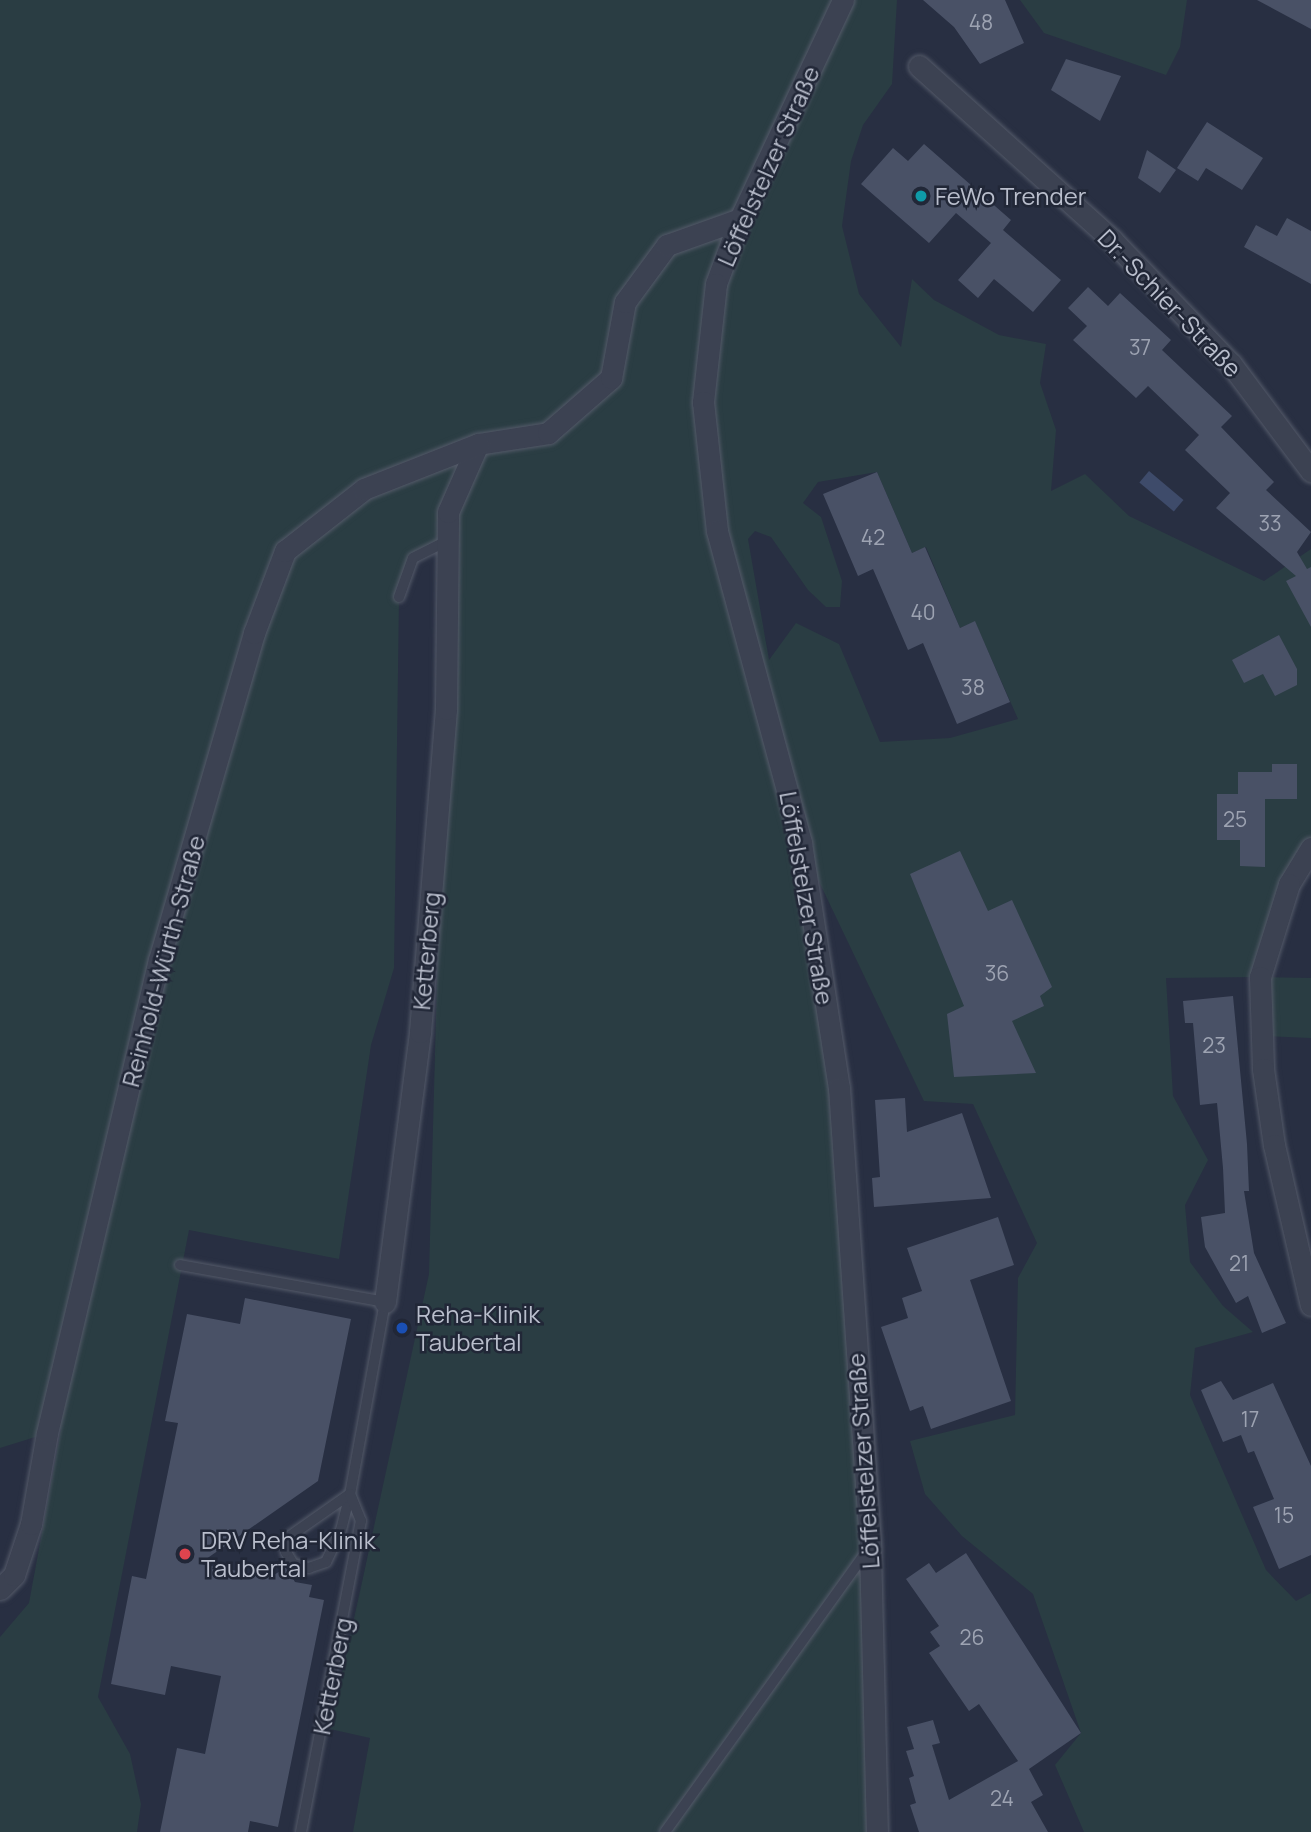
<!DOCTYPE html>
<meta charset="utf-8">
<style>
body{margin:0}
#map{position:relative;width:1311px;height:1832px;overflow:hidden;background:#282f42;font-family:Manrope,sans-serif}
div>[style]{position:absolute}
.green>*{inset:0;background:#2a3d43}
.water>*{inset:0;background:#3e4b6a;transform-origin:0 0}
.building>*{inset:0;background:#495166}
.roads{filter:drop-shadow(0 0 2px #545a69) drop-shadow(0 0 2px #545a69)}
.service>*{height:10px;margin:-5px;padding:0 5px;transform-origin:5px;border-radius:5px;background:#3c4252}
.minor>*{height:21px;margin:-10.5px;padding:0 10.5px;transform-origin:10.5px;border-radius:10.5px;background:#3c4252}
.dots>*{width:19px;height:19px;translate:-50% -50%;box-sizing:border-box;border:4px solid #212737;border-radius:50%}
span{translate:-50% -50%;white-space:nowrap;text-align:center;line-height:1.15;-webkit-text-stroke:5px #212737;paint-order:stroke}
.number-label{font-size:21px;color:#9da3b2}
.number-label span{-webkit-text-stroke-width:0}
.street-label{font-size:24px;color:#b9becc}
.poi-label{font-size:24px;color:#b9becc}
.left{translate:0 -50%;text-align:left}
</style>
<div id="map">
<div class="green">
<i style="clip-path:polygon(evenodd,0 0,897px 0,892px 84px,863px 125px,851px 161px,842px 226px,859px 294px,901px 347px,912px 279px,934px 300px,999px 335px,1046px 344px,1040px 383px,1056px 430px,1051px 491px,1085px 474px,1129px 516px,1264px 581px,1311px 549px,1311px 848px,1260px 977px,1311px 978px,1311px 1038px,1262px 1036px,1259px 977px,1166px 978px,1173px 1096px,1208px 1160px,1185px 1205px,1190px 1262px,1223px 1306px,1253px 1332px,1195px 1348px,1190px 1395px,1266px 1570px,1296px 1601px,1311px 1593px,1311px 1832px,1084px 1832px,1055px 1765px,1081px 1733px,1033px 1594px,962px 1536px,925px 1494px,910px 1441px,1015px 1415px,1018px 1278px,1037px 1243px,973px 1104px,924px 1101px,802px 846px,839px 1088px,877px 1832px,353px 1832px,370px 1738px,330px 1729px,429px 1274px,449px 541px,413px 558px,399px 597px,394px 968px,371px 1045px,339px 1259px,189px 1230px,98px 1697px,130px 1754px,141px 1804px,137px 1832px,0 1832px,0 1637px,29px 1603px,61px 1429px,0 1448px,0 0,877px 472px,912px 553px,926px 547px,960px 628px,975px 622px,1018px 719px,950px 738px,880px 742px,839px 644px,796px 623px,769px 660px,748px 539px,755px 531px,771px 537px,808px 590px,826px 607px,840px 607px,842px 581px,821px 517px,803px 503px,818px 482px,877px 472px)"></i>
<i style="clip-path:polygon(1020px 0,1187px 0,1180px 47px,1166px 75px,1044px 33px)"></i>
</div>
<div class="water">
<i style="left:1149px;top:471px;width:45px;height:15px;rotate:40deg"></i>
</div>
<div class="building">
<i style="clip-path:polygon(923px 0,1005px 0,1024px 43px,980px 64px,954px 27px)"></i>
<i style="clip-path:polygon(1257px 0,1311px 0,1311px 29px)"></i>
<i style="clip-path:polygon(1066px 59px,1121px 76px,1100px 121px,1051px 90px)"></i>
<i style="clip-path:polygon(1207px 122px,1263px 158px,1242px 190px,1206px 168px,1198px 181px,1177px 168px)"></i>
<i style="clip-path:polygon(924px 144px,1011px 220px,1003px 230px,1061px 280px,1033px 312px,994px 279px,978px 298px,958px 280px,991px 243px,956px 213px,929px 243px,861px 184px,893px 148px,908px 161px)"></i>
<i style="clip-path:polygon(1147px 150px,1176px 170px,1160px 193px,1138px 178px)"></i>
<i style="clip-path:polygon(1287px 218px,1311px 231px,1311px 284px,1244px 247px,1256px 225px,1277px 236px)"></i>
<i style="clip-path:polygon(1088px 287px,1108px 306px,1120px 293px,1171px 340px,1162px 350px,1232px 416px,1221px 427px,1274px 482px,1266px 490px,1311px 532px,1297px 552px,1307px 569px,1311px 567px,1311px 627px,1286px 581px,1296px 576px,1216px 508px,1230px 493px,1185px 450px,1199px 435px,1148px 386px,1136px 398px,1073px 340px,1087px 326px,1068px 308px)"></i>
<i style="clip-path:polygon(877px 472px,912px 553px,925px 547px,960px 628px,975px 621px,1010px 702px,957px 724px,923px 643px,908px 650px,873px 569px,858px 576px,823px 494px)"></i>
<i style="clip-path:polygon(1279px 635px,1297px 669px,1297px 685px,1275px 696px,1263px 674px,1244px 683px,1232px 660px)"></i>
<i style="clip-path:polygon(1272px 764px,1297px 764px,1297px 799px,1265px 799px,1265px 867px,1240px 866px,1240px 840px,1217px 840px,1217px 794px,1238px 794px,1238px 772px,1272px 772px)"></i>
<i style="clip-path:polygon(960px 851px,988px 911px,1012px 900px,1052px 987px,1040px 996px,1044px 1006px,1012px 1021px,1036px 1073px,954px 1077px,947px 1014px,964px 1006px,910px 874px)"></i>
<i style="clip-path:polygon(1233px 996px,1247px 1144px,1249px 1191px,1244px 1191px,1254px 1253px,1286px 1323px,1262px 1333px,1248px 1296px,1236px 1303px,1205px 1247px,1201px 1217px,1225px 1213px,1223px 1168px,1217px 1103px,1200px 1105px,1193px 1023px,1185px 1023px,1183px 1001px)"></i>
<i style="clip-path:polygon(905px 1098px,907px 1132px,962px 1113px,991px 1198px,874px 1207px,872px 1178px,880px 1177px,875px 1100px)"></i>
<i style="clip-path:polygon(998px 1217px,1014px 1265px,970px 1280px,1011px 1401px,931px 1429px,923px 1406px,910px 1411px,881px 1327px,908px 1318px,902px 1298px,922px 1291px,907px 1248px)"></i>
<i style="clip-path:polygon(245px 1298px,351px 1319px,318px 1481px,199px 1564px,271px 1577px,286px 1567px,295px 1582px,312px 1585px,309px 1597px,324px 1600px,278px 1827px,250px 1821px,248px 1832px,160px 1832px,177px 1748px,205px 1754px,221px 1676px,171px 1666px,165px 1695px,111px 1684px,132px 1576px,146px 1579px,178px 1423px,165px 1421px,187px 1314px,240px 1324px)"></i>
<i style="clip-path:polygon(1221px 1381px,1233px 1400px,1273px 1383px,1311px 1466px,1311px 1555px,1279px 1569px,1253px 1507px,1274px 1499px,1254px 1451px,1248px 1453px,1241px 1435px,1223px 1442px,1201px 1390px)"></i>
<i style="clip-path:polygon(966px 1553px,1081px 1733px,1029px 1769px,1043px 1795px,1031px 1802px,1048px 1832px,919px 1832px,910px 1805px,916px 1803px,909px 1778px,914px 1776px,906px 1751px,914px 1749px,907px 1727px,933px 1720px,940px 1743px,932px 1745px,949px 1800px,1018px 1761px,979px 1704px,969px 1711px,929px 1653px,940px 1646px,930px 1632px,939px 1626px,906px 1579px,929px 1563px,936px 1573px)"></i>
</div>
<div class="roads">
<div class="service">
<i style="left:399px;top:597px;width:41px;rotate:-70.3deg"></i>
<i style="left:413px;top:558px;width:40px;rotate:-26.6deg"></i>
<i style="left:180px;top:1265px;width:208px;rotate:10.2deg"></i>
<i style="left:385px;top:1302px;width:195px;rotate:100.3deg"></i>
<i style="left:350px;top:1494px;width:37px;rotate:104deg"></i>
<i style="left:341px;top:1530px;width:35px;rotate:115deg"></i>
<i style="left:326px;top:1562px;width:18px;rotate:161deg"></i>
<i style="left:309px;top:1568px;width:16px;rotate:-166deg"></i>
<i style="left:293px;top:1564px;width:14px;rotate:-120deg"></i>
<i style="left:286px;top:1552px;width:16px;rotate:-76deg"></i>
<i style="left:290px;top:1536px;width:73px;rotate:-35deg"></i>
<i style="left:301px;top:1832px;width:317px;rotate:-79.1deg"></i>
<i style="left:361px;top:1521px;width:29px;rotate:-112deg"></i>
<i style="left:665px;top:1832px;width:347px;rotate:-54.3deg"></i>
</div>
<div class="minor">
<i style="left:843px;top:0;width:242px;rotate:115.2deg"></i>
<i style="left:740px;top:219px;width:69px;rotate:110.3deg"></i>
<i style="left:716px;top:284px;width:119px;rotate:96.3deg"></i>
<i style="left:703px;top:402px;width:130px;rotate:83.8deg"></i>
<i style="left:717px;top:531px;width:323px;rotate:74.9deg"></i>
<i style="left:801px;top:843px;width:248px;rotate:81.2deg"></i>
<i style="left:839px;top:1088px;width:461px;rotate:86.1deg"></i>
<i style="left:870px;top:1548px;width:284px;rotate:88.6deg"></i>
<i style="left:919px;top:66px;width:260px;rotate:42deg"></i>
<i style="left:1112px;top:240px;width:172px;rotate:46.2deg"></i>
<i style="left:1231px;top:364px;width:134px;rotate:53.2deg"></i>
<i style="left:1311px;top:848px;width:42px;rotate:121.4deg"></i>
<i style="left:1289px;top:884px;width:97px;rotate:107.3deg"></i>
<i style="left:1260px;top:977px;width:92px;rotate:88.1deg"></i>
<i style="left:1263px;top:1069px;width:77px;rotate:81.8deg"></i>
<i style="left:1274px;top:1145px;width:164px;rotate:77deg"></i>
<i style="left:385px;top:1302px;width:272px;rotate:-82.6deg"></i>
<i style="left:420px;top:1032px;width:324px;rotate:-85.4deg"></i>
<i style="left:446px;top:709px;width:197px;rotate:-89.4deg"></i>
<i style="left:448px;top:512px;width:74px;rotate:-66.2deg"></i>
<i style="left:478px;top:444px;width:71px;rotate:-8.9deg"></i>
<i style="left:548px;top:433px;width:84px;rotate:-41.1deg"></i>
<i style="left:611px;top:378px;width:77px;rotate:-79.6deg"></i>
<i style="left:625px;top:302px;width:71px;rotate:-53.6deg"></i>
<i style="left:667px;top:245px;width:77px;rotate:-19.6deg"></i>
<i style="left:0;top:1589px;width:20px;rotate:-45deg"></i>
<i style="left:14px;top:1575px;width:54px;rotate:-71.6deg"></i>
<i style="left:31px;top:1524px;width:92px;rotate:-80deg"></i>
<i style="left:47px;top:1433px;width:486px;rotate:-76.7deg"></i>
<i style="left:159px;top:960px;width:341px;rotate:-73.8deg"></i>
<i style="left:254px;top:633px;width:88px;rotate:-69.3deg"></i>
<i style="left:285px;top:551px;width:100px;rotate:-38.1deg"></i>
<i style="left:364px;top:489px;width:123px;rotate:-21.5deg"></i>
</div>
</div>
<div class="dots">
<i style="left:921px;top:196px;background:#0f9aa8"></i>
<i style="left:402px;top:1328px;background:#1a4fb4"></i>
<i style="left:185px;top:1554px;background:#e0444e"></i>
</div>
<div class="number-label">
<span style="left:981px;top:22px">48</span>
<span style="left:1140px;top:347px">37</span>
<span style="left:1270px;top:523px">33</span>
<span style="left:873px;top:537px">42</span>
<span style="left:923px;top:612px">40</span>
<span style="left:973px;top:687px">38</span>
<span style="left:1235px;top:819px">25</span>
<span style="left:997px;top:973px">36</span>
<span style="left:1214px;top:1045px">23</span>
<span style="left:1239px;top:1263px">21</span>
<span style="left:1250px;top:1419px">17</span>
<span style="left:1284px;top:1515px">15</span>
<span style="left:972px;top:1637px">26</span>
<span style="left:1002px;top:1798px">24</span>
</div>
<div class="street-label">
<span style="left:768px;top:166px;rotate:-66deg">Löffelstelzer Straße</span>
<span style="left:1170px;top:303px;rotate:46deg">Dr.-Schier-Straße</span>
<span style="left:807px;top:898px;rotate:80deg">Löffelstelzer Straße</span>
<span style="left:426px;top:951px;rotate:-85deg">Ketterberg</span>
<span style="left:163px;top:961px;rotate:-75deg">Reinhold-Würth-Straße</span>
<span style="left:863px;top:1461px;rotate:-94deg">Löffelstelzer Straße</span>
<span style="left:332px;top:1676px;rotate:-79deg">Ketterberg</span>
</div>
<div class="poi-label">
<span class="left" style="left:935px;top:196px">FeWo Trender</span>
<span class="left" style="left:416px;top:1328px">Reha-Klinik<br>Taubertal</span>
<span class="left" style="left:201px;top:1554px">DRV Reha-Klinik<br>Taubertal</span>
</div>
</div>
